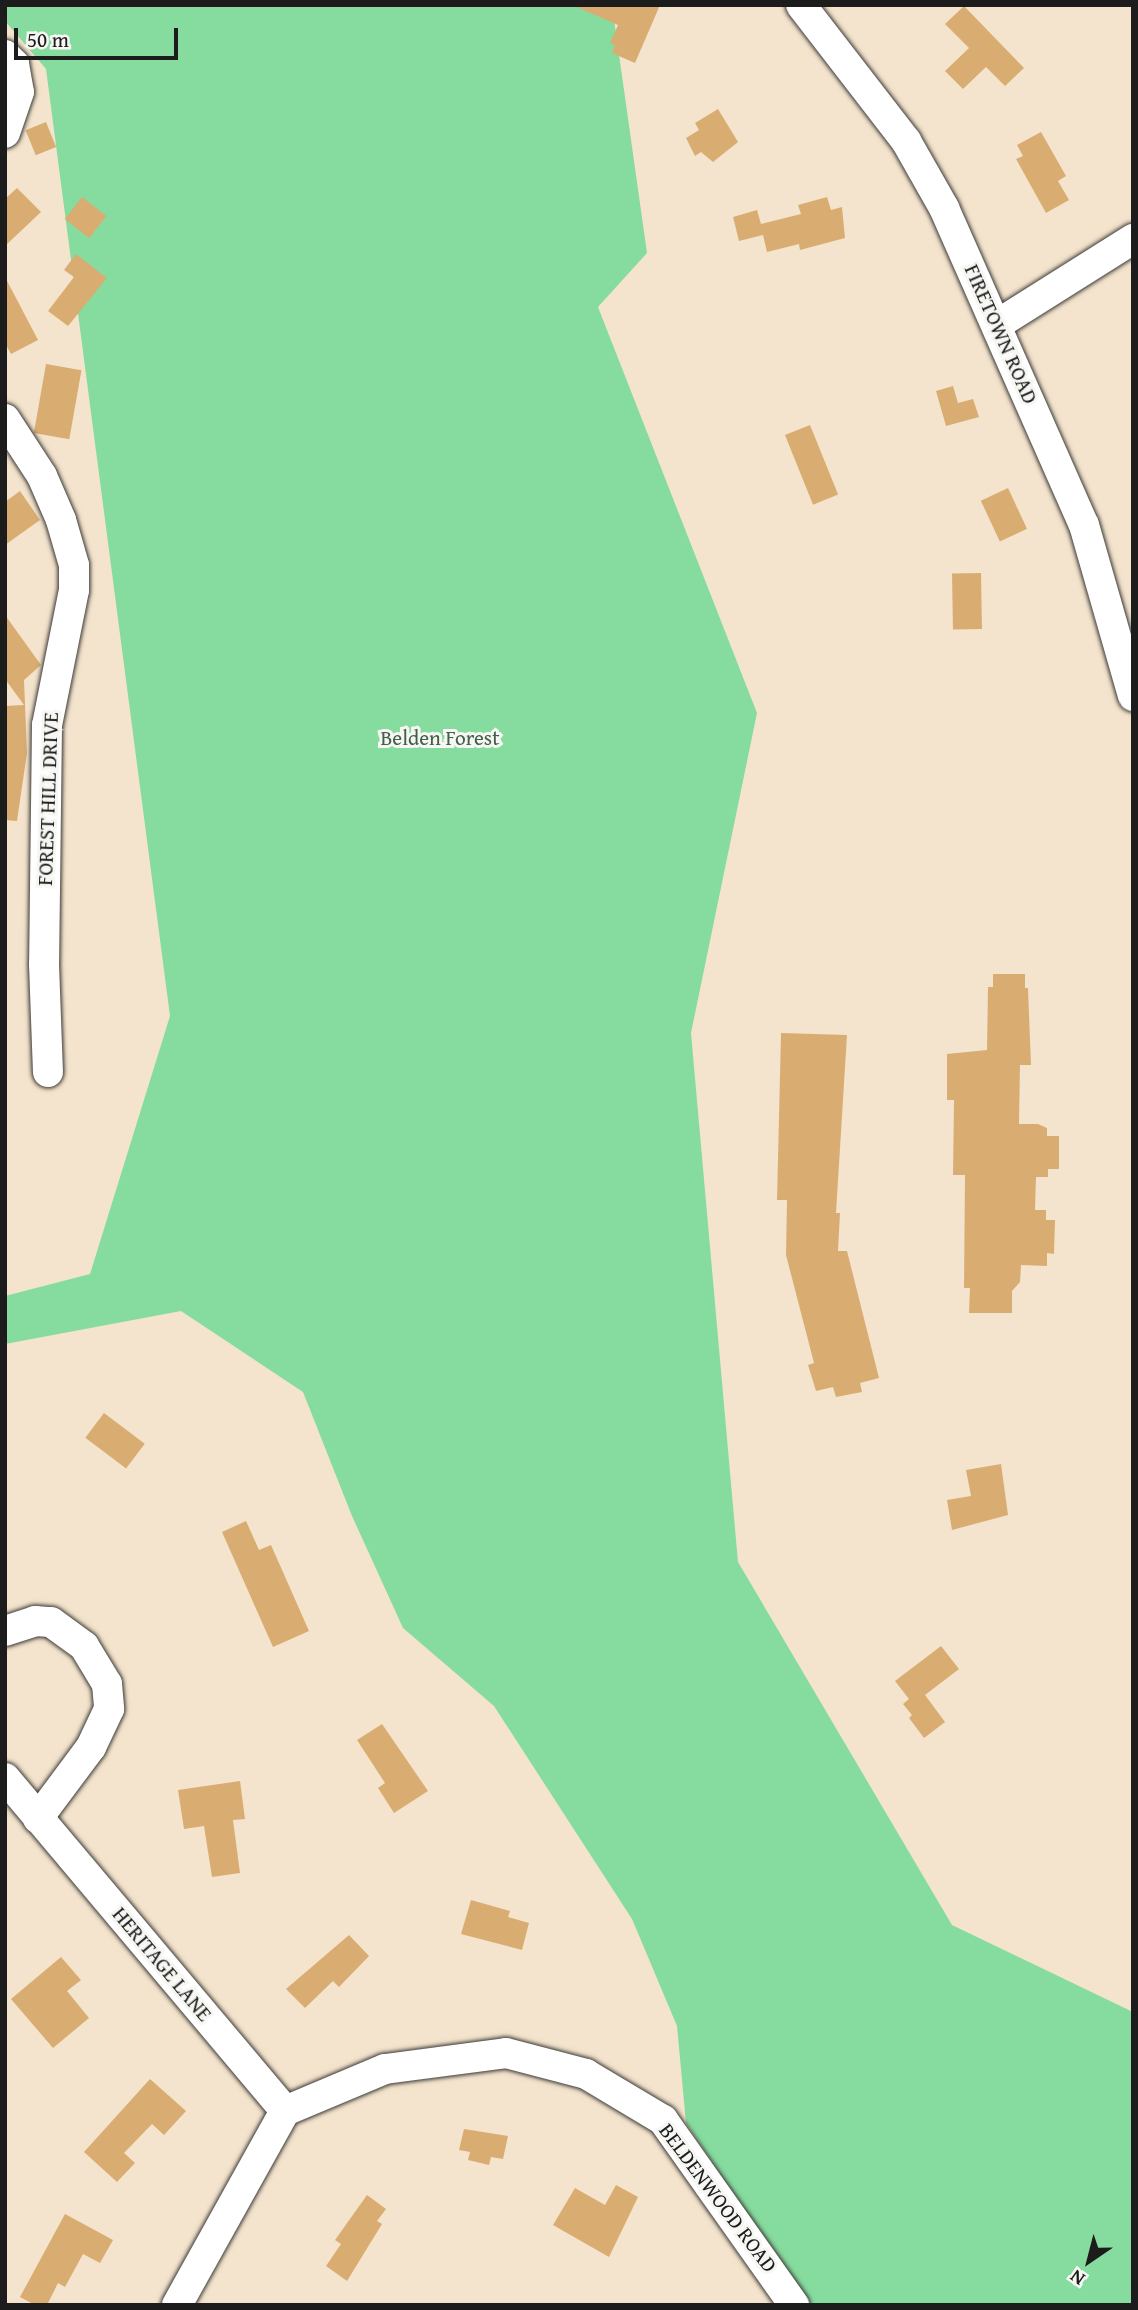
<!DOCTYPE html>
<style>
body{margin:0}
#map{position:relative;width:1138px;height:2310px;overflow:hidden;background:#f4e4cd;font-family:"Gentium Book Plus",serif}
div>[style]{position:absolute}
.green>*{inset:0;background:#86dc9f}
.building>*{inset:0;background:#d9ad71;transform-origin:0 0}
.roads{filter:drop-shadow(0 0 2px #3c3a37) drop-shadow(0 0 2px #3c3a37)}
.minor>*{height:30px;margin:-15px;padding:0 15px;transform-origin:15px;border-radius:15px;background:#fff}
span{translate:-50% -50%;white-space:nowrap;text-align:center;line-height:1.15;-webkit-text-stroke:6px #f6f6f2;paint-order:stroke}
.street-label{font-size:21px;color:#1c1c1c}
.park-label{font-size:21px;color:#415f4a}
.frame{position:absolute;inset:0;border:7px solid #1c1c1c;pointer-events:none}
.north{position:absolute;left:1054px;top:2226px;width:70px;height:70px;-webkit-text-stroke:5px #f6f6f2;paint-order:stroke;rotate:215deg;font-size:19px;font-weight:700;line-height:28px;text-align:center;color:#1c1c1c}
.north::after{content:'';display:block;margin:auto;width:24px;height:32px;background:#1c1c1c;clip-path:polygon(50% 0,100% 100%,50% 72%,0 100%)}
.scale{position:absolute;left:14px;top:28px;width:164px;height:32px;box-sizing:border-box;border:4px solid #1c1c1c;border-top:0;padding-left:9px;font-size:21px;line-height:24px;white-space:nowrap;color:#1c1c1c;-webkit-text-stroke:5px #f6f6f2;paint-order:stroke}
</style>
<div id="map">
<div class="green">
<i style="clip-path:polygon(5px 5px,612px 5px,647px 253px,598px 307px,757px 713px,691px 1033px,738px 1562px,952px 1925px,1133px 2012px,1133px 2305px,807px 2305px,686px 2123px,677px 2026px,632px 1919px,494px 1706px,403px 1628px,352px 1516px,303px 1392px,181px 1311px,5px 1344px,5px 1296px,90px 1274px,170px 1016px,46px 69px,5px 21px)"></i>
</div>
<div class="building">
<i style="clip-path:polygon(572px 5px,660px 5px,635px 63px,612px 53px,615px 45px,610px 43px,618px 25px)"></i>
<i style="clip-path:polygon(964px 6px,1024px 68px,1005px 86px,986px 67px,963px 89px,945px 71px,969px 48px,945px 24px)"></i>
<i style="clip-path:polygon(718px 109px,738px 142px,713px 162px,701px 152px,695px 156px,686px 138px,699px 130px,695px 123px)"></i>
<i style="left:46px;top:122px;width:27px;height:22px;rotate:68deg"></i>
<i style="clip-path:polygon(1041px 132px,1066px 176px,1058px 181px,1069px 200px,1046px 213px,1016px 159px,1023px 156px,1017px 145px)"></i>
<i style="clip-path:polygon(17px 188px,41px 212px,5px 246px,5px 199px)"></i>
<i style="left:82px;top:197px;width:31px;height:28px;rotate:38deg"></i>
<i style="clip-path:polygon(827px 197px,831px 210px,842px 207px,845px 238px,800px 250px,799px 244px,767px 252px,763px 235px,739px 241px,733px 217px,757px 210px,761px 224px,801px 214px,798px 205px)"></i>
<i style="clip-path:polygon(76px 254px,107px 278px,68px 326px,48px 311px,74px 277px,64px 270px)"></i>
<i style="clip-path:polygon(5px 277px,38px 340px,11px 354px,5px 343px)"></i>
<i style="left:46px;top:364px;width:36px;height:70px;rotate:10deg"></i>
<i style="clip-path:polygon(953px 386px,958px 403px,973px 399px,979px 417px,946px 426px,936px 391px)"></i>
<i style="left:810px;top:425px;width:75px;height:27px;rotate:68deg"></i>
<i style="left:1008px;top:488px;width:45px;height:30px;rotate:65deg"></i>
<i style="clip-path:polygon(20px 491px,40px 520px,5px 545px,5px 502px)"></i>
<i style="left:981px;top:573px;width:56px;height:29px;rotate:89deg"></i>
<i style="clip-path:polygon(5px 615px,41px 665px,24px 680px,27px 753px,17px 821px,5px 820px,5px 706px,24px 705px,5px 679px)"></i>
<i style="clip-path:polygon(993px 974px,1025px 974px,1025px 988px,1028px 988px,1031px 1065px,1020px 1065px,1019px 1124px,1038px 1124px,1047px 1128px,1047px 1136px,1059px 1136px,1059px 1169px,1048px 1169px,1048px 1177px,1036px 1177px,1035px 1210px,1046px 1210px,1046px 1220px,1055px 1220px,1054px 1254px,1047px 1253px,1047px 1266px,1021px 1265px,1020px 1282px,1012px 1291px,1012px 1313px,969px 1313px,970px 1288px,964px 1288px,965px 1175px,953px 1175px,954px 1100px,947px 1100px,947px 1054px,987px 1050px,988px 987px,993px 987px)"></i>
<i style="clip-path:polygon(781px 1033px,847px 1035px,836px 1213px,840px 1213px,838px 1251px,847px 1251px,879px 1378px,860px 1383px,862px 1392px,836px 1397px,833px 1387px,816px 1391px,808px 1365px,814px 1363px,786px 1255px,787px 1200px,777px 1200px)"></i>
<i style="left:104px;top:1413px;width:51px;height:31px;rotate:37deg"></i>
<i style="clip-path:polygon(1001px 1464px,1008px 1515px,952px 1530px,947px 1500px,971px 1496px,966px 1470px)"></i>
<i style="clip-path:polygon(246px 1521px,259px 1550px,271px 1545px,309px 1631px,273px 1647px,222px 1532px)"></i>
<i style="clip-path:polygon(941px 1646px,959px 1669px,925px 1695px,945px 1722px,924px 1738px,909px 1718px,912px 1715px,903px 1704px,909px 1699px,895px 1681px)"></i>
<i style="clip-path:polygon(382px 1724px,428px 1791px,394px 1813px,378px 1788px,385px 1783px,357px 1740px)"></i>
<i style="clip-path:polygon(240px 1781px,245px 1819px,233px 1820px,240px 1873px,212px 1877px,204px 1826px,184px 1829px,178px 1790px)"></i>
<i style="clip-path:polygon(471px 1900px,510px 1911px,508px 1917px,529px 1923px,522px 1950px,461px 1934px)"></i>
<i style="clip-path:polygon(349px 1935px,369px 1956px,339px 1987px,333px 1981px,305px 2008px,286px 1989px)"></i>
<i style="clip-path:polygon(61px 1957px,81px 1980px,67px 1991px,89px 2018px,53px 2048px,11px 1999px)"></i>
<i style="clip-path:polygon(150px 2079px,186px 2111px,164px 2135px,152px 2124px,124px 2153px,135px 2163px,117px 2182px,84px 2152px)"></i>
<i style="clip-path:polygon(464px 2129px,508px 2136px,503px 2159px,491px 2157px,489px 2165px,468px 2160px,470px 2152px,459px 2150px)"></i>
<i style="clip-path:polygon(616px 2185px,638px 2197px,609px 2257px,553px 2225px,575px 2188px,605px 2205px)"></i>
<i style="clip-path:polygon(367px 2195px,386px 2209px,377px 2221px,382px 2224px,347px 2281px,326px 2266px,341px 2244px,335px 2240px)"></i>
<i style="clip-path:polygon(65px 2214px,113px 2240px,100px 2263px,83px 2254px,65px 2287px,58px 2283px,47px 2305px,35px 2305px,20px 2297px)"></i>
</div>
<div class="roads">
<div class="minor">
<i style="left:801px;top:5px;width:172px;rotate:52.3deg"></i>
<i style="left:906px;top:141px;width:77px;rotate:60.4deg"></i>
<i style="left:944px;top:208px;width:347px;rotate:66.2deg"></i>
<i style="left:1084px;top:525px;width:178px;rotate:74deg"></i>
<i style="left:5px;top:55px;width:13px;rotate:45deg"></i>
<i style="left:14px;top:64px;width:28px;rotate:80deg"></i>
<i style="left:19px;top:92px;width:43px;rotate:108.9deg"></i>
<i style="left:998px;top:324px;width:160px;rotate:-32.2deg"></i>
<i style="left:5px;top:419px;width:68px;rotate:57deg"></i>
<i style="left:42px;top:476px;width:48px;rotate:66.6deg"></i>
<i style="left:61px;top:520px;width:47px;rotate:73.9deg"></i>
<i style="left:74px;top:565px;width:25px;rotate:90deg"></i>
<i style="left:74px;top:590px;width:138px;rotate:101.3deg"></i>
<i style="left:47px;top:725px;width:239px;rotate:90.7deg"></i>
<i style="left:44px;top:964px;width:108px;rotate:87.9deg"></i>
<i style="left:5px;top:1631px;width:32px;rotate:-18deg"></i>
<i style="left:35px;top:1621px;width:16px;rotate:4deg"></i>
<i style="left:51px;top:1622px;width:41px;rotate:36deg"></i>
<i style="left:84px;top:1646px;width:44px;rotate:58.8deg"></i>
<i style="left:107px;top:1684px;width:25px;rotate:85deg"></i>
<i style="left:109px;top:1709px;width:42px;rotate:115.3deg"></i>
<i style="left:91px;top:1747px;width:89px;rotate:126.7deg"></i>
<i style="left:5px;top:1778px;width:435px;rotate:49.9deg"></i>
<i style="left:177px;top:2305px;width:222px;rotate:-60.9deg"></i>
<i style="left:285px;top:2111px;width:108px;rotate:-22.8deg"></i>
<i style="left:385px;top:2069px;width:122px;rotate:-7.5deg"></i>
<i style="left:506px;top:2053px;width:83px;rotate:14.7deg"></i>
<i style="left:586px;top:2074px;width:90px;rotate:30.9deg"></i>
<i style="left:663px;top:2120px;width:227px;rotate:54.7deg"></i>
</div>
</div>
<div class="street-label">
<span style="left:1001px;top:334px;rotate:66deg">FIRETOWN ROAD</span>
<span style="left:48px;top:799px;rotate:-88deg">FOREST HILL DRIVE</span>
<span style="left:162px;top:1964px;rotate:50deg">HERITAGE LANE</span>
<span style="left:718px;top:2198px;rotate:53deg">BELDENWOOD ROAD</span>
</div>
<div class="park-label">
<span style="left:440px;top:738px">Belden Forest</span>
</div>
<div class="frame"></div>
<div class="north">N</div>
<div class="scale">50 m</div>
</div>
